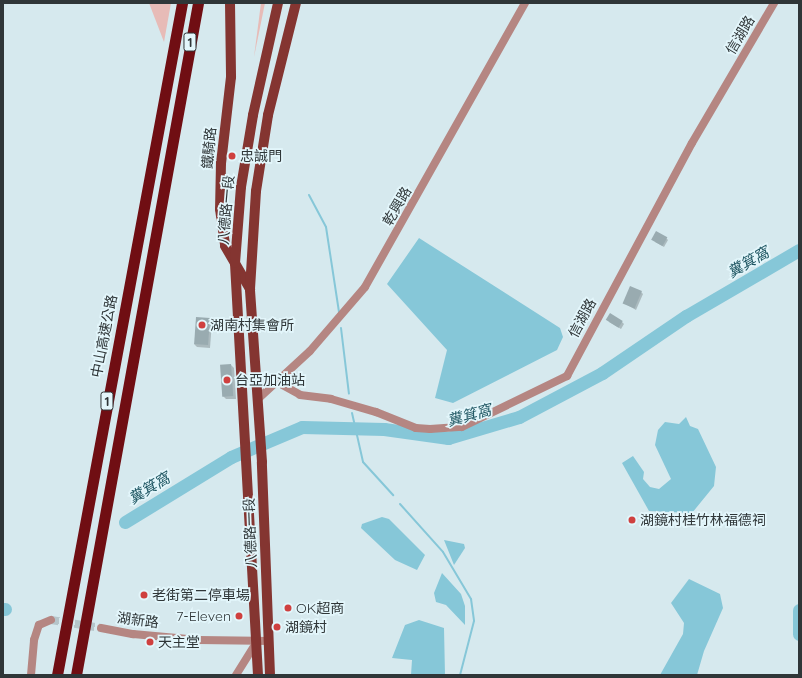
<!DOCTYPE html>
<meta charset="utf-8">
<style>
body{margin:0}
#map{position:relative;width:802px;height:678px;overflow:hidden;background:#d6e9ee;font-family:Quicksand,"Noto Sans TC",sans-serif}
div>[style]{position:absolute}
.green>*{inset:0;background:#e7bbb7}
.water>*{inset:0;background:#86c7d8}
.shadow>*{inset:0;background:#0003;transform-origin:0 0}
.stream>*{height:2px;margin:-1px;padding:0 1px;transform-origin:1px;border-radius:1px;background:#86c7d8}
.river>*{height:13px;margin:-6.5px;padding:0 6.5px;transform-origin:6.5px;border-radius:6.5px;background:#86c7d8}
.building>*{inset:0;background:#99abb0;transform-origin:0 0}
.minor-tunnel>*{height:8px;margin-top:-4px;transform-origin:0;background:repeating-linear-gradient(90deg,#b5c5ca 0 8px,transparent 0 12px)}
.minor>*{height:8px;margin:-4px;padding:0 4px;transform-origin:4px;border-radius:4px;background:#b58682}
.major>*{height:10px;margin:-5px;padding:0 5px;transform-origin:5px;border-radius:5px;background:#843531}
.highway>*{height:11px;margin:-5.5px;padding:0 5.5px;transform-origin:5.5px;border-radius:5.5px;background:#700e13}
.dots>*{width:11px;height:11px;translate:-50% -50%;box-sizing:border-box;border:2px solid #e3f6fb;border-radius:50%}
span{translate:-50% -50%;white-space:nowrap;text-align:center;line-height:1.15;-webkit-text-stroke:3.5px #e3f6fb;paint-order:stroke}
.shield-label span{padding:1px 3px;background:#e3f6fb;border:1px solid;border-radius:3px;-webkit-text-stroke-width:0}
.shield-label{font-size:13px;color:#2f3638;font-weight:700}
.street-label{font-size:14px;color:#2f3638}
.poi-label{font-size:14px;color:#2f3638}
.left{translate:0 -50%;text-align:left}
.right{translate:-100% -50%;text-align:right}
.water-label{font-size:15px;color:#205763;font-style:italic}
.frame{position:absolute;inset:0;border:4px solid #2f3638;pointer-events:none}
</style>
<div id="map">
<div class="green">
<i style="clip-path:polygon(149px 3px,171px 3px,164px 42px)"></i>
<i style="clip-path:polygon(261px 3px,265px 3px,254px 57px)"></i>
</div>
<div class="water">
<i style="clip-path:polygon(419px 238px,560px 328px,563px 337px,557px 350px,453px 403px,435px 398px,447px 350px,387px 284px)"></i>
<i style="clip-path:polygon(686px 417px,690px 426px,698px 429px,716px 467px,714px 486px,692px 513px,649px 511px,622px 463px,633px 456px,644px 472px,643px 479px,650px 487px,659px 489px,671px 479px,655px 445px,658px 430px,665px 422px,679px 424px)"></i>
<i style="clip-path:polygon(382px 517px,389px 519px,425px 555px,417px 570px,395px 560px,361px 528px,362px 524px)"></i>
<i style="clip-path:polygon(444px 540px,464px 544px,465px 548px,454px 565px)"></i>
<i style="clip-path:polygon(442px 573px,461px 594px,465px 606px,465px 625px,446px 605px,436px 602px,434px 593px)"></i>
<i style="clip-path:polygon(689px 579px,720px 594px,723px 608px,704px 651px,697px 675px,660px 675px,683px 634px,684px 623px,671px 603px)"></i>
<i style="clip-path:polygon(419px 620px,444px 628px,445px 675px,411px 675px,412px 660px,392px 658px,405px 625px)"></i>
</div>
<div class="shadow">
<i style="clip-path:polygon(666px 238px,668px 240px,664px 247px,655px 242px)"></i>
<i style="clip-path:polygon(641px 292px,643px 294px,636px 310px,624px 303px)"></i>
<i style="clip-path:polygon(209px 319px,212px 322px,210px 348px,197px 347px,194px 344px)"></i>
<i style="clip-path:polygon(609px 322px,622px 322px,624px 324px,621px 329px)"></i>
<i style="clip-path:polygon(231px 365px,234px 368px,236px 399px,226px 399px,223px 396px)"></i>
<i style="left:630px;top:519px;width:4px;height:3px;rotate:-14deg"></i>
</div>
<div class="stream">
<i style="left:309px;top:195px;width:36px;rotate:62deg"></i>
<i style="left:326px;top:227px;width:86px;rotate:81.3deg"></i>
<i style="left:341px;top:328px;width:66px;rotate:83.1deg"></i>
<i style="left:352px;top:413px;width:50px;rotate:77.3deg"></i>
<i style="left:363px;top:462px;width:45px;rotate:47.7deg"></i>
<i style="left:400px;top:504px;width:64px;rotate:48.1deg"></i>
<i style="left:443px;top:552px;width:55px;rotate:59.2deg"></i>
<i style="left:471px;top:599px;width:22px;rotate:82deg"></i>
<i style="left:474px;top:621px;width:56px;rotate:104.5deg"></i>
</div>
<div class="river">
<i style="left:125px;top:522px;width:124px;rotate:-31.5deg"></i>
<i style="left:231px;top:457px;width:77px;rotate:-22.9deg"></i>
<i style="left:302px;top:427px;width:82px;rotate:1.4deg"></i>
<i style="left:384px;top:429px;width:65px;rotate:8deg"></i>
<i style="left:448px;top:438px;width:74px;rotate:-16.5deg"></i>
<i style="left:519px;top:417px;width:94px;rotate:-27.9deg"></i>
<i style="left:602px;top:373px;width:102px;rotate:-34.2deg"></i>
<i style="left:686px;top:316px;width:131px;rotate:-30.3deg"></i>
<i style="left:3px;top:609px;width:2px"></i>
<i style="left:799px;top:610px;width:24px;rotate:90deg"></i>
</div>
<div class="building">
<i style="left:656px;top:231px;width:13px;height:10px;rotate:29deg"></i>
<i style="left:630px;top:286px;width:13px;height:19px;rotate:23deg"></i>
<i style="left:610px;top:313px;width:15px;height:8px;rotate:32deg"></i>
<i style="left:196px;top:317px;width:14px;height:27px;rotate:4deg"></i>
<i style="left:231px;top:364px;width:32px;height:11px;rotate:86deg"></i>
</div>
<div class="minor-tunnel">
<i style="left:51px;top:620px;width:51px;rotate:9.1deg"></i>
</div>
<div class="minor">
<i style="left:277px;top:382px;width:26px;rotate:29deg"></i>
<i style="left:300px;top:395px;width:31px;rotate:7deg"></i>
<i style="left:331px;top:399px;width:47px;rotate:16.1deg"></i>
<i style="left:376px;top:412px;width:43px;rotate:21.8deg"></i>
<i style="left:416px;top:428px;width:14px;rotate:4deg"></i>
<i style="left:430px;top:429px;width:32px;rotate:-4deg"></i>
<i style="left:462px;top:427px;width:117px;rotate:-25.9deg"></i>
<i style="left:567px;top:376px;width:264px;rotate:-61.8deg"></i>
<i style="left:692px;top:143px;width:162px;rotate:-59.6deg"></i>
<i style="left:259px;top:398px;width:69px;rotate:-42.7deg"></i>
<i style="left:310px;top:351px;width:84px;rotate:-49.3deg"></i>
<i style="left:365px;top:287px;width:326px;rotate:-60.6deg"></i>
<i style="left:101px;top:628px;width:33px;rotate:11deg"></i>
<i style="left:133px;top:634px;width:66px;rotate:5.2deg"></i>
<i style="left:199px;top:640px;width:69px;rotate:0.8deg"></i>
<i style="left:31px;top:675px;width:35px;rotate:-85deg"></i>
<i style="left:34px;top:640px;width:16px;rotate:-72deg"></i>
<i style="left:39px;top:625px;width:13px;rotate:-23deg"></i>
<i style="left:236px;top:675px;width:38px;rotate:-58deg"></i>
</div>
<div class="major">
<i style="left:230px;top:3px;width:74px;rotate:89.2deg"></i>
<i style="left:231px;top:77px;width:87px;rotate:96.6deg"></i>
<i style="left:221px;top:163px;width:46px;rotate:91.2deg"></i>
<i style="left:220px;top:209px;width:37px;rotate:82deg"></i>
<i style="left:225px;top:246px;width:50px;rotate:59.8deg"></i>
<i style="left:258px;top:675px;width:413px;rotate:-93.2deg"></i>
<i style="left:235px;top:263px;width:76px;rotate:-85.5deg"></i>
<i style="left:241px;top:187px;width:73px;rotate:-80.5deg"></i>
<i style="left:253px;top:115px;width:115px;rotate:-77.4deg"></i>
<i style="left:270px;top:675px;width:213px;rotate:-92.2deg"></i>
<i style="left:262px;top:462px;width:173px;rotate:-94deg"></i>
<i style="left:250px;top:289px;width:98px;rotate:-86.5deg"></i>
<i style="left:256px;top:191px;width:77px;rotate:-81deg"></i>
<i style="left:268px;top:115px;width:115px;rotate:-76deg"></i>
</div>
<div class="highway">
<i style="left:57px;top:675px;width:684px;rotate:-79.46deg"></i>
<i style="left:76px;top:675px;width:683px;rotate:-79.71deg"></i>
</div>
<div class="dots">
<i style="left:232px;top:156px;background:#cf403f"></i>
<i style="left:202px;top:325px;background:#cf403f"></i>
<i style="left:227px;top:380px;background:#cf403f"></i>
<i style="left:632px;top:520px;background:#cf403f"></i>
<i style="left:144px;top:595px;background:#cf403f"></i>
<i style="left:288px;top:608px;background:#cf403f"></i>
<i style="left:239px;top:616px;background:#cf403f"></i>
<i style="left:277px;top:627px;background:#cf403f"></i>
<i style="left:150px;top:642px;background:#cf403f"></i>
</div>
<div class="shield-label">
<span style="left:190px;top:42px">1</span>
<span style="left:107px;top:401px">1</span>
</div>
<div class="street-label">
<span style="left:740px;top:35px;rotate:-59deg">信湖路</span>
<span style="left:209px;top:148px;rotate:-85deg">鐵騎路</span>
<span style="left:397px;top:206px;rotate:-60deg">乾興路</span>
<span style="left:226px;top:210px;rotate:-85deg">八德路一段</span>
<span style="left:582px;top:318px;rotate:-62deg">信湖路</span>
<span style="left:104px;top:336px;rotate:-79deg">中山高速公路</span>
<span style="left:250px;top:533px;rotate:-92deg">八德路一段</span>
<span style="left:138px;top:620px;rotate:7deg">湖新路</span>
</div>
<div class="poi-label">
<span class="left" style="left:240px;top:156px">忠誠門</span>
<span class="left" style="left:210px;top:325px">湖南村集會所</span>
<span class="left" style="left:235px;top:380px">台亞加油站</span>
<span class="left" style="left:640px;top:520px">湖鏡村桂竹林福德祠</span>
<span class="left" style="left:152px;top:595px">老街第二停車場</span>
<span class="left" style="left:296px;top:608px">OK超商</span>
<span class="right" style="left:231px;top:616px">7-Eleven</span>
<span class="left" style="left:285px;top:627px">湖鏡村</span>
<span class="left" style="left:158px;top:642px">天主堂</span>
</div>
<div class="water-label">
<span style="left:748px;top:262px;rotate:-30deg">糞箕窩</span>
<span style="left:469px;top:415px;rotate:-15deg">糞箕窩</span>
<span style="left:149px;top:488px;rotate:-31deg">糞箕窩</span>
</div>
<div class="frame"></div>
</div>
